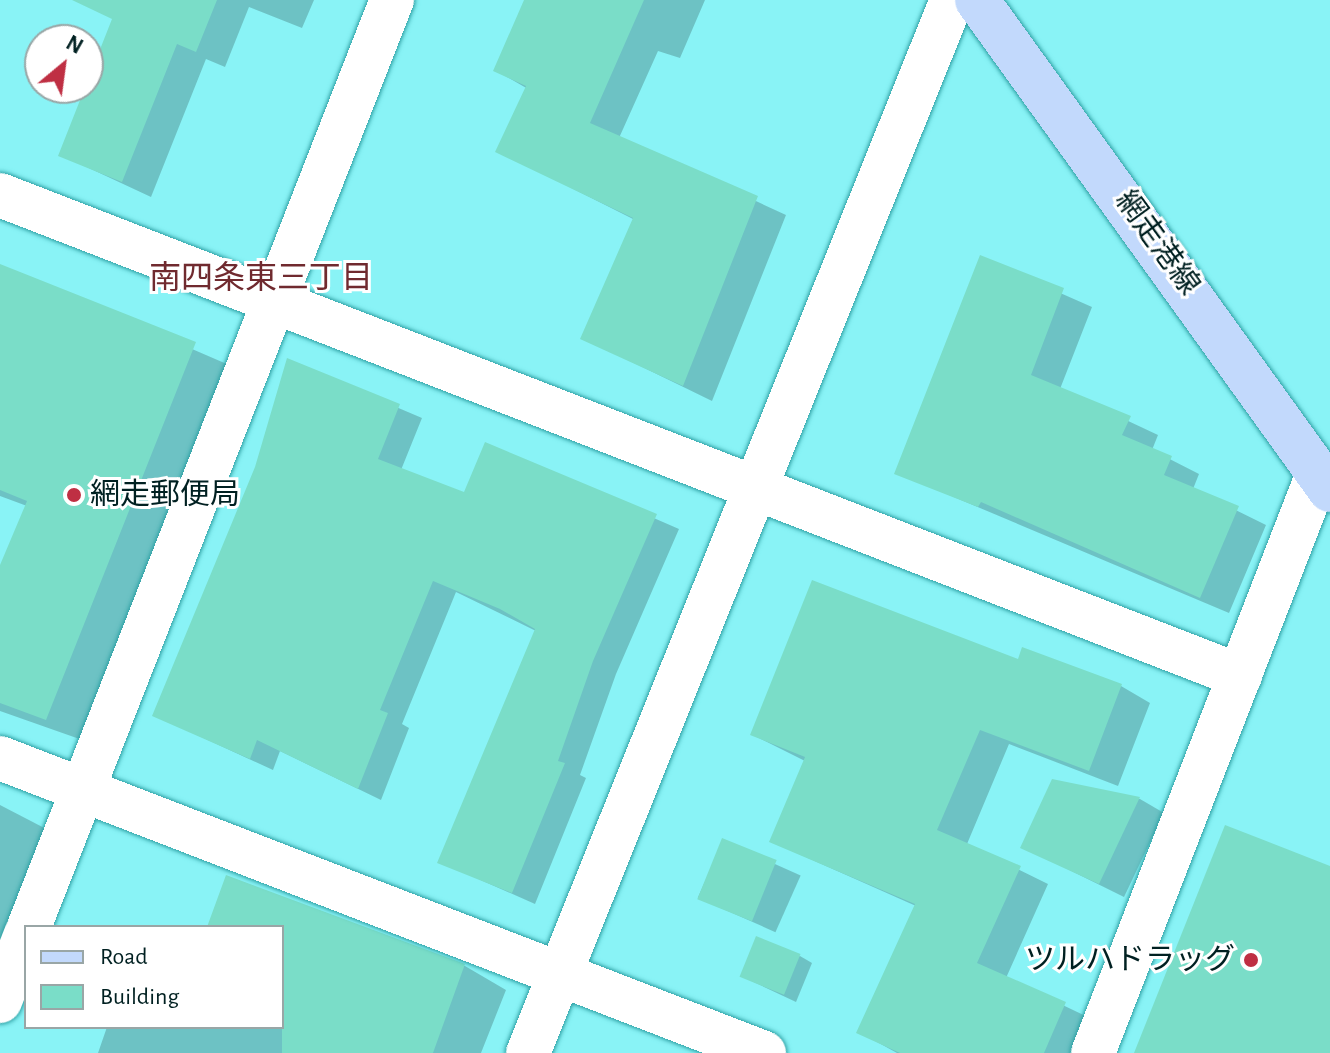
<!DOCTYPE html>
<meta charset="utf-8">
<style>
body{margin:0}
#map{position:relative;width:1330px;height:1053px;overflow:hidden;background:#89f3f6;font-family:"Alegreya Sans","Noto Sans JP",sans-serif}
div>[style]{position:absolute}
.shadow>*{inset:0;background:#0003;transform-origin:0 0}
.building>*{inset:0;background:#7addc8;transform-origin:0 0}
.roads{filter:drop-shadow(0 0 2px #2fa1a5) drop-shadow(0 0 2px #2fa1a5)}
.minor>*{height:44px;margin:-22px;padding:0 22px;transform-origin:22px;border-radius:22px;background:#fff}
.major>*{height:44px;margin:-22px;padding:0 22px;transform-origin:22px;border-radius:22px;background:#c2d9fc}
.dots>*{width:22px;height:22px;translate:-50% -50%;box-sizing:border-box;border:4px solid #fff;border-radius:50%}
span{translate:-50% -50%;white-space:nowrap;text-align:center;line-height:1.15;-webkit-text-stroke:6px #fff;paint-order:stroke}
.street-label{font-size:30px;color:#002021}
.poi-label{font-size:30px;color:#002021}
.left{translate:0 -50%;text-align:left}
.right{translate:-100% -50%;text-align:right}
.neighbourhood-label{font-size:32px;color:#702a2f}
.legend{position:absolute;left:24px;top:925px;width:260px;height:104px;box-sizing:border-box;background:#fff;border:2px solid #99a6a6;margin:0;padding:10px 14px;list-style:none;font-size:24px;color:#002021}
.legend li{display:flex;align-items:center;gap:16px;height:40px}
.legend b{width:40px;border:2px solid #99a6a6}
.north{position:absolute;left:24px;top:24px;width:80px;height:80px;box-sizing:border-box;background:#fff;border:2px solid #99a6a6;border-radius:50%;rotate:29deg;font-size:22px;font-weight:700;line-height:32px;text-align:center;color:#002021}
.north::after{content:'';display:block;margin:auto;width:28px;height:36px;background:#bf2f43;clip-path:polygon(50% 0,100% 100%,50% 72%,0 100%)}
</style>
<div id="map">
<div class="shadow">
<i style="clip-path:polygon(122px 0,314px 0,302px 28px,249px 7px,225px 67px,206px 59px,151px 197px,61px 155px)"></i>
<i style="clip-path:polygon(526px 0,705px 0,680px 58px,658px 51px,619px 138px,786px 215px,712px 401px,583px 338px,635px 220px,498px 151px,528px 89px,495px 70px)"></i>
<i style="clip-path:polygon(981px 258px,1092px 307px,1060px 389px,1158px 435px,1152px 450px,1199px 474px,1193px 489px,1266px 525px,1229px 613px,897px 473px)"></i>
<i style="clip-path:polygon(0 266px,236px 368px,88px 742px,0 711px,0 570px,27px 506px,0 496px)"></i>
<i style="clip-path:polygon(288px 361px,422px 418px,401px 470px,466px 494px,486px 445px,679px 529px,616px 674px,580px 775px,586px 778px,535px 904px,440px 862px,536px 631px,456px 592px,402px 724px,409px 728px,381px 800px,280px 751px,273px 770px,154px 715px,257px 467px)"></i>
<i style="clip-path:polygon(1019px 661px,1121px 686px,1150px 703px,1118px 786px,1009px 744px,967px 844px,1048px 884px,1006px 978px,1094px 1020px,1080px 1053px,897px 1053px,859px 1032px,916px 906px,772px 842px,805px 761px,753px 735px)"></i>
<i style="clip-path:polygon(1054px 781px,1140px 799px,1164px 813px,1124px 897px,1023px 847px)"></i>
<i style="clip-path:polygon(0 805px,54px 833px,0 953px)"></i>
<i style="left:723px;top:841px;width:85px;height:62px;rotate:24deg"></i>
<i style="clip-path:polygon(227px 878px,465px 966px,506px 990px,481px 1053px,98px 1053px,107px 1027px,282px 1027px,282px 927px,209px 927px)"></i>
<i style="clip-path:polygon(800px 956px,812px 963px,796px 1002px,741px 976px)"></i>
</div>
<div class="building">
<i style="clip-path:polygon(72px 0,217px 0,196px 52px,177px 44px,122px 182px,58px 156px,112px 19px)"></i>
<i style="clip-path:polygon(524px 0,644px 0,590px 123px,758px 196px,683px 386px,580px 339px,633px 218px,495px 152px,526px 86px,493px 71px)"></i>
<i style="clip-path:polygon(980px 255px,1064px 288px,1031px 375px,1131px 416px,1122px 435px,1172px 456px,1164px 475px,1239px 506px,1200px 598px,981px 502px,978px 507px,894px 474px)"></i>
<i style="clip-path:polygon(0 264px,196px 342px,46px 720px,0 703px,0 565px,27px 501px,0 490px)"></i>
<i style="clip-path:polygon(287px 358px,400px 404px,378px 459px,464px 492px,485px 442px,657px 514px,593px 661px,558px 761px,565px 763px,512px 893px,437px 863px,535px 629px,500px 609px,433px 581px,380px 710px,388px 713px,358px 789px,257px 740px,250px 759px,152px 716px,255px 467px)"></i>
<i style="clip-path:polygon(812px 580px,1018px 659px,1022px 647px,1122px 684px,1089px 771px,980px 730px,937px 830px,1021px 866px,977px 963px,1066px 1002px,1044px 1053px,900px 1053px,856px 1033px,915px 904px,769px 842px,805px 757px,750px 735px)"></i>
<i style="clip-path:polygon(1052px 779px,1140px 797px,1099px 884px,1020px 848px)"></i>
<i style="clip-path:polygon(1225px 825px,1330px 866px,1330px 1053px,1134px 1053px)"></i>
<i style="left:722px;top:838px;width:59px;height:66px;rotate:22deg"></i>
<i style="clip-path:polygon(226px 875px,465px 964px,433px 1053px,282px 1053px,282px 927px,207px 927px)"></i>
<i style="left:756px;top:936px;width:48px;height:44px;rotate:22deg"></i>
</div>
<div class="roads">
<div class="minor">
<i style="left:0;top:195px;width:1330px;rotate:21.2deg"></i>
<i style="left:0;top:758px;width:819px;rotate:21.11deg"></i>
<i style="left:29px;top:927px;width:996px;rotate:-68.62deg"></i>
<i style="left:0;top:1001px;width:72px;rotate:-68.8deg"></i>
<i style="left:528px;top:1053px;width:1135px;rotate:-68.07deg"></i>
<i style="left:1093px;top:1053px;width:619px;rotate:-68.78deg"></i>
</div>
<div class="major">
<i style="left:977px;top:0;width:604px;rotate:54.23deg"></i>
</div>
</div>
<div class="dots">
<i style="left:74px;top:495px;background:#bf2f43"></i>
<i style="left:1251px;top:960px;background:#bf2f43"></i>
</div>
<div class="street-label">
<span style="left:1157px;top:243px;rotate:54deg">網走港線</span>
</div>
<div class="poi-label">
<span class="left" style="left:90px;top:495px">網走郵便局</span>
<span class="right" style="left:1235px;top:960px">ツルハドラッグ</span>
</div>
<div class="neighbourhood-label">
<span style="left:261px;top:278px">南四条東三丁目</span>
</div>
<ul class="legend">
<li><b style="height:10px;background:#c2d9fc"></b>Road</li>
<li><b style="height:22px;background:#7addc8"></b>Building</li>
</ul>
<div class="north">N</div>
</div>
